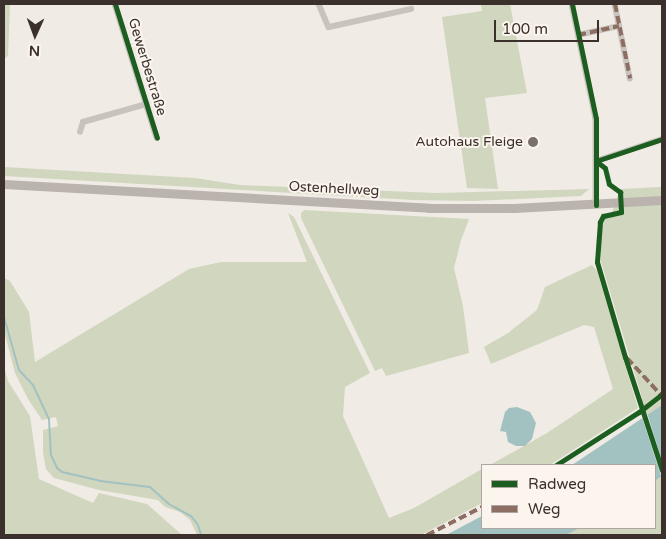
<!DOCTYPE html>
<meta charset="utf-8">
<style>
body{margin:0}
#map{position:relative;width:666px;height:539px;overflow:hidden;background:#f0ebe5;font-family:"Varela Round",sans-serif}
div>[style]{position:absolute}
.green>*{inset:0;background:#d1d6bf}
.water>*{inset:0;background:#a1c2c1}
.pier>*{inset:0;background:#f0ebe5}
.stream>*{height:2px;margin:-1px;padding:0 1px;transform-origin:1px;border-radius:1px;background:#a1c2c1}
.street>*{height:5.5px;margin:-2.75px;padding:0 2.75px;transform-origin:2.75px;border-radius:2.75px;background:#c9c3be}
.secondary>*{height:9px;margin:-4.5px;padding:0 4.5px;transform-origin:4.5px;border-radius:4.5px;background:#bab3ae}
.quiet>*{height:4px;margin-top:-2px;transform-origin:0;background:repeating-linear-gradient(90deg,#8d6e63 0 8px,transparent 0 12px)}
.cycleway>*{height:5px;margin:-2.5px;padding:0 2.5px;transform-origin:2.5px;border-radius:2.5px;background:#1b5e20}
.dots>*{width:14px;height:14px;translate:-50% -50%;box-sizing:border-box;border:2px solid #fbf5ee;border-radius:50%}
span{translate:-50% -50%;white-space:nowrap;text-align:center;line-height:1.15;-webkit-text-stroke:4px #fbf5ee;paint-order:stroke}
.street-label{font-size:14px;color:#3b302b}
.poi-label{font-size:14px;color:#3b302b}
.right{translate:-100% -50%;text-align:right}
.frame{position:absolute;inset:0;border:5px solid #3b302b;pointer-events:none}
.legend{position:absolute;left:481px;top:464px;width:175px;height:65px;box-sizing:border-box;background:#fbf5ee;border:1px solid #aea6a0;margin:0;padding:6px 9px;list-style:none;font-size:15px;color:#3b302b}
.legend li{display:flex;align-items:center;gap:10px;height:25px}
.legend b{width:25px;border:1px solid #aea6a0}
.north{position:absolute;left:10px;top:10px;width:50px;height:50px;-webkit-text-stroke:4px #fbf5ee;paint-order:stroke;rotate:182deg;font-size:14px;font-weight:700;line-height:20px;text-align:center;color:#3b302b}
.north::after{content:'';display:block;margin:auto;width:18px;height:22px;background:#3b302b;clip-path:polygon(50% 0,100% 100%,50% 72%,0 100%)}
.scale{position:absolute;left:494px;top:20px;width:105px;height:22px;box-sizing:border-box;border:2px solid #3b302b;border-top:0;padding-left:6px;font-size:15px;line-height:18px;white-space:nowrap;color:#3b302b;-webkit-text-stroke:4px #fbf5ee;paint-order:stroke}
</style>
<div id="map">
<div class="green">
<i style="clip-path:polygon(4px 4px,10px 4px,8px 56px,4px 59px)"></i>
<i style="clip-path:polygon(481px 4px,510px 4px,527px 93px,485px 98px,498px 189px,467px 188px,442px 17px,482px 11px)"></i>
<i style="clip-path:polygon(4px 167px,195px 178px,240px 185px,437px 193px,589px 189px,581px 196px,474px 201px,413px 200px,4px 176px)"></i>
<i style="clip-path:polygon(662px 187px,662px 405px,642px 419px,642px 398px,601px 262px,601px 213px,612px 213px,620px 189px)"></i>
<i style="clip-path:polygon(304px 210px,469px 219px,461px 240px,454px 268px,463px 306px,469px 353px,386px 376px,382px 368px,375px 371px,301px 218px,301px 213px)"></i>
<i style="clip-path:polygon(288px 213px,294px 217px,370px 373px,345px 387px,343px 416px,389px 518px,414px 508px,482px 469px,482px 503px,421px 535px,197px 535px,190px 520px,180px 512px,165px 507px,158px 500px,99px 490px,54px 478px,46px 469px,43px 453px,43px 430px,58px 426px,56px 417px,42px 420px,28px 399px,15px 373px,4px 331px,4px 278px,10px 281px,29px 312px,35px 362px,189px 269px,221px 262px,307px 262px)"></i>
<i style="clip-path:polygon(592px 265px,597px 271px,638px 408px,550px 465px,490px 465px,547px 433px,613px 389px,594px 327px,584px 325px,491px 364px,484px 347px,508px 333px,537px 310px,545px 287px)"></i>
<i style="clip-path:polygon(4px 366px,8px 381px,30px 416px,39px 479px,93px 503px,99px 493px,147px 504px,182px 535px,4px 535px)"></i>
<i style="clip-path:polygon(662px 476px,662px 535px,566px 535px,580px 528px,655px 528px,655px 481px)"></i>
</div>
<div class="water">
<i style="clip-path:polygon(662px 405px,662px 476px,655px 481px,655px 465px,572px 465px)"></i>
<i style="clip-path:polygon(517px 407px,530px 412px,536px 423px,532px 439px,525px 446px,516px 446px,508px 442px,506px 432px,500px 431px,505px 412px,509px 408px)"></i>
<i style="clip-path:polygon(482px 516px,482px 528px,580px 528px,566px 535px,446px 535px)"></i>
</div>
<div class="pier">
<i style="clip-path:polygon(647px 413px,662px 461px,662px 479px,642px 417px)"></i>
</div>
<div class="stream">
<i style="left:4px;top:317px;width:55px;rotate:74.2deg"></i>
<i style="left:19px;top:370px;width:21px;rotate:47deg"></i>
<i style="left:33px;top:385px;width:38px;rotate:65deg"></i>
<i style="left:49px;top:419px;width:36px;rotate:87deg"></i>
<i style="left:51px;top:455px;width:14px;rotate:65deg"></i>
<i style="left:57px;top:468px;width:6px;rotate:39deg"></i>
<i style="left:62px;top:472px;width:39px;rotate:13deg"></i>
<i style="left:100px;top:481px;width:50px;rotate:6.8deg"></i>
<i style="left:150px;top:487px;width:25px;rotate:42deg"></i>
<i style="left:169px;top:504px;width:25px;rotate:29deg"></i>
<i style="left:191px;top:516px;width:11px;rotate:52deg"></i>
<i style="left:198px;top:525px;width:10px;rotate:73deg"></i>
</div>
<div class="street">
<i style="left:115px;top:4px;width:140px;rotate:72.6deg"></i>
<i style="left:319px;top:4px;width:25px;rotate:67deg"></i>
<i style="left:329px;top:27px;width:84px;rotate:-12.4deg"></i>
<i style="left:572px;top:4px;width:117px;rotate:78.2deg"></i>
<i style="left:596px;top:119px;width:86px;rotate:90deg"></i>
<i style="left:615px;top:4px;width:76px;rotate:78.5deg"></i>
<i style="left:578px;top:35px;width:42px;rotate:-12.4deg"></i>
<i style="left:80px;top:132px;width:10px;rotate:-73deg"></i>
<i style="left:83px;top:122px;width:66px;rotate:-15.9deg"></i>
<i style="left:596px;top:161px;width:70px;rotate:-18.4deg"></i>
</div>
<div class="secondary">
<i style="left:4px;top:184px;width:426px;rotate:3.2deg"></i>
<i style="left:429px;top:208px;width:85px"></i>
<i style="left:514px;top:208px;width:148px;rotate:-3.1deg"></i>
</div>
<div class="quiet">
<i style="left:615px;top:4px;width:76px;rotate:78.5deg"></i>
<i style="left:578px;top:35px;width:42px;rotate:-12.4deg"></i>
<i style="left:627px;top:358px;width:50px;rotate:47.4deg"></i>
<i style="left:427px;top:535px;width:62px;rotate:-27deg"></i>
</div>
<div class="cycleway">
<i style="left:115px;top:4px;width:140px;rotate:72.6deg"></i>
<i style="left:572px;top:4px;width:117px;rotate:78.2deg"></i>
<i style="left:596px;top:119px;width:86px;rotate:90deg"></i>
<i style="left:596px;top:161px;width:11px;rotate:38deg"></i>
<i style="left:605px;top:168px;width:16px;rotate:76deg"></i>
<i style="left:609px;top:184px;width:14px;rotate:36deg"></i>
<i style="left:620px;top:192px;width:20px;rotate:87deg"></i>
<i style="left:621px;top:212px;width:18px;rotate:167deg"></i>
<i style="left:603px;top:216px;width:7px;rotate:117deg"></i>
<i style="left:600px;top:222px;width:40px;rotate:94.3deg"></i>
<i style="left:597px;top:262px;width:99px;rotate:73.6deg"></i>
<i style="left:625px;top:357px;width:119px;rotate:71.9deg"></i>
<i style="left:596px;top:161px;width:70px;rotate:-18.4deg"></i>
<i style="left:556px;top:465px;width:98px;rotate:-32.6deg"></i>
<i style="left:639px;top:412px;width:29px;rotate:-38deg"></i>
</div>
<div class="dots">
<i style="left:533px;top:142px;background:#7a716c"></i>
</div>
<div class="street-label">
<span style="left:147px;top:67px;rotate:73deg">Gewerbestraße</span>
<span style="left:334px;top:189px;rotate:3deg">Ostenhellweg</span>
</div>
<div class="poi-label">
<span class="right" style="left:523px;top:142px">Autohaus Fleige</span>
</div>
<div class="frame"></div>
<ul class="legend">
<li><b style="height:6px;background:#1b5e20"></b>Radweg</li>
<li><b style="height:6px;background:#8d6e63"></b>Weg</li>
</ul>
<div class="north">N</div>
<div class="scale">100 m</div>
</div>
